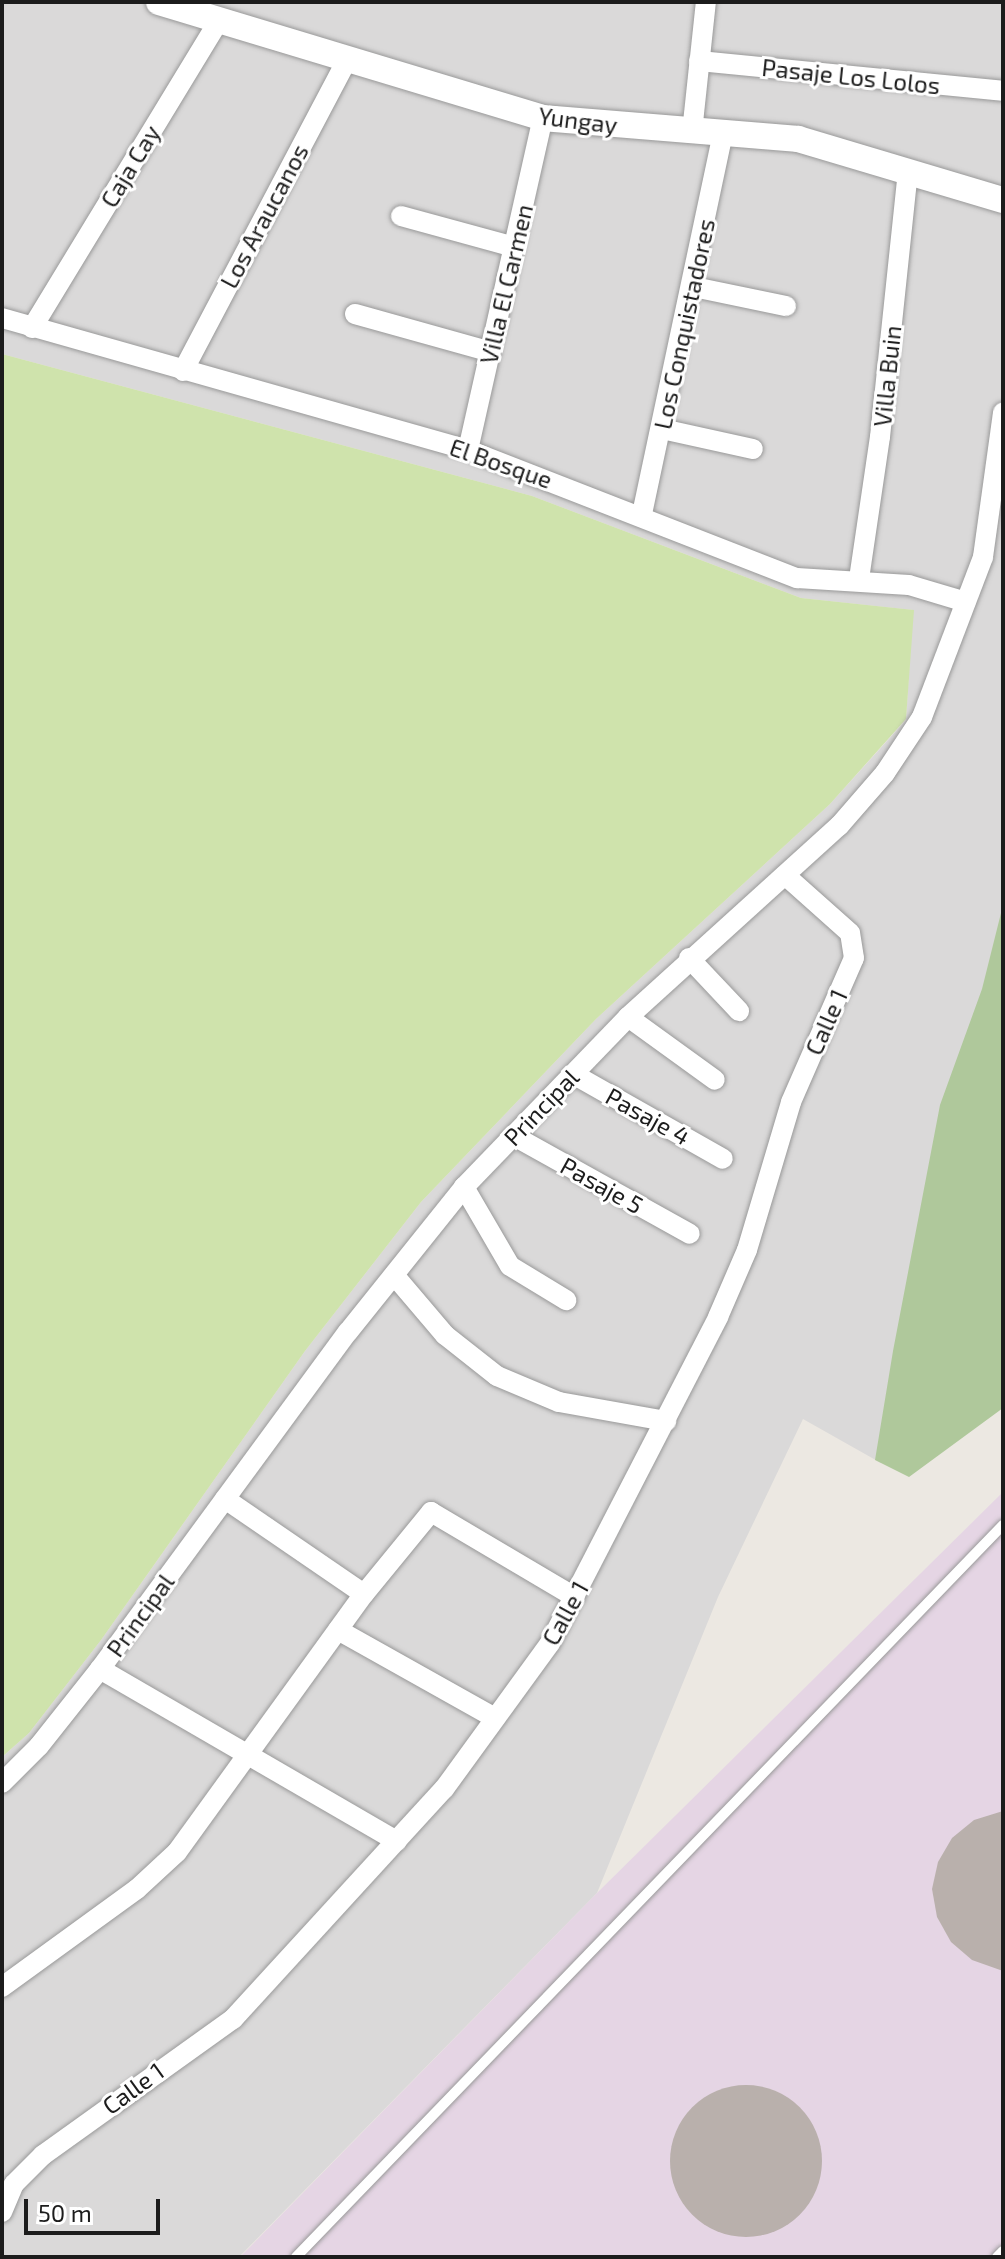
<!DOCTYPE html>
<style>
body{margin:0}
#map{position:relative;width:1005px;height:2259px;overflow:hidden;background:#ece8e2;font-family:"Exo 2",sans-serif}
div>[style]{position:absolute}
.residential>*{inset:0;background:#dad9d9}
.industrial>*{inset:0;background:#e5d5e4}
.grass>*{inset:0;background:#cfe3ac}
.forest>*{inset:0;background:#afc89b}
.building>*{inset:0;background:#b9b0ac}
.round{border-radius:50%}
.roads{filter:drop-shadow(0 0 2px #999) drop-shadow(0 0 2px #999)}
.service>*{height:10px;margin:-5px;padding:0 5px;transform-origin:5px;border-radius:5px;background:#fff}
.minor>*{height:20px;margin:-10px;padding:0 10px;transform-origin:10px;border-radius:10px;background:#fff}
.tertiary>*{height:26px;margin:-13px;padding:0 13px;transform-origin:13px;border-radius:13px;background:#fff}
span{translate:-50% -50%;white-space:nowrap;text-align:center;line-height:1.15;-webkit-text-stroke:6px #fff;paint-order:stroke}
.street-label{font-size:24px;color:#1c1c1c}
.frame{position:absolute;inset:0;border:4px solid #1c1c1c;pointer-events:none}
.scale{position:absolute;left:24px;top:2199px;width:136px;height:36px;box-sizing:border-box;border:4px solid #1c1c1c;border-top:0;padding-left:10px;font-size:24px;line-height:28px;white-space:nowrap;color:#1c1c1c;-webkit-text-stroke:6px #fff;paint-order:stroke}
</style>
<div id="map">
<div class="residential">
<i style="clip-path:polygon(2px 2px,1003px 2px,1003px 951px,881px 1463px,803px 1419px,718px 1597px,597px 1893px,239px 2257px,2px 2257px,2px 1757px,29px 1733px,101px 1640px,305px 1351px,421px 1202px,596px 1019px,830px 804px,906px 720px,913px 610px,801px 598px,532px 496px,2px 354px)"></i>
</div>
<div class="industrial">
<i style="clip-path:polygon(1003px 1492px,1003px 2257px,240px 2257px,597px 1893px)"></i>
</div>
<div class="grass">
<i style="clip-path:polygon(2px 354px,532px 496px,801px 598px,914px 610px,906px 719px,830px 804px,596px 1019px,421px 1202px,305px 1351px,101px 1640px,29px 1733px,2px 1757px)"></i>
</div>
<div class="forest">
<i style="clip-path:polygon(1003px 905px,1003px 1408px,909px 1477px,875px 1460px,893px 1351px,940px 1105px,982px 989px)"></i>
</div>
<div class="building">
<i style="clip-path:polygon(1003px 1811px,1003px 1971px,972px 1960px,951px 1942px,937px 1917px,932px 1889px,938px 1862px,952px 1838px,974px 1820px)"></i>
<i class="round" style="left:670px;top:2085px;width:152px;height:152px"></i>
</div>
<div class="roads">
<div class="service">
<i style="left:296px;top:2257px;width:1018px;rotate:-46deg"></i>
<i style="left:997px;top:2257px;width:8px;rotate:-45deg"></i>
</div>
<div class="minor">
<i style="left:699px;top:61px;width:305px;rotate:5.6deg"></i>
<i style="left:692px;top:132px;width:131px;rotate:-83.9deg"></i>
<i style="left:401px;top:216px;width:117px;rotate:15.3deg"></i>
<i style="left:694px;top:287px;width:94px;rotate:11.7deg"></i>
<i style="left:355px;top:314px;width:141px;rotate:15.6deg"></i>
<i style="left:2px;top:318px;width:484px;rotate:15.8deg"></i>
<i style="left:468px;top:450px;width:353px;rotate:21.3deg"></i>
<i style="left:797px;top:578px;width:112px;rotate:3.6deg"></i>
<i style="left:909px;top:585px;width:59px;rotate:16.6deg"></i>
<i style="left:32px;top:328px;width:358px;rotate:-58.7deg"></i>
<i style="left:183px;top:371px;width:349px;rotate:-62.2deg"></i>
<i style="left:662px;top:429px;width:93px;rotate:12.4deg"></i>
<i style="left:468px;top:450px;width:340px;rotate:-77.3deg"></i>
<i style="left:642px;top:514px;width:390px;rotate:-78deg"></i>
<i style="left:859px;top:579px;width:144px;rotate:-81.6deg"></i>
<i style="left:880px;top:437px;width:266px;rotate:-84deg"></i>
<i style="left:689px;top:958px;width:73px;rotate:46.7deg"></i>
<i style="left:628px;top:1017px;width:107px;rotate:35.9deg"></i>
<i style="left:573px;top:1074px;width:172px;rotate:29.5deg"></i>
<i style="left:514px;top:1136px;width:201px;rotate:29.1deg"></i>
<i style="left:464px;top:1187px;width:91px;rotate:59.8deg"></i>
<i style="left:510px;top:1266px;width:66px;rotate:31.3deg"></i>
<i style="left:394px;top:1275px;width:79px;rotate:49.6deg"></i>
<i style="left:445px;top:1335px;width:66px;rotate:38.3deg"></i>
<i style="left:497px;top:1376px;width:67px;rotate:22.8deg"></i>
<i style="left:559px;top:1402px;width:109px;rotate:10.1deg"></i>
<i style="left:225px;top:1499px;width:168px;rotate:34.4deg"></i>
<i style="left:338px;top:1630px;width:180px;rotate:29.3deg"></i>
<i style="left:100px;top:1669px;width:343px;rotate:30.1deg"></i>
<i style="left:2px;top:1783px;width:52px;rotate:-45deg"></i>
<i style="left:39px;top:1746px;width:98px;rotate:-51.6deg"></i>
<i style="left:100px;top:1669px;width:418px;rotate:-53.7deg"></i>
<i style="left:348px;top:1332px;width:186px;rotate:-51.3deg"></i>
<i style="left:464px;top:1187px;width:236px;rotate:-46deg"></i>
<i style="left:628px;top:1017px;width:285px;rotate:-42.2deg"></i>
<i style="left:839px;top:826px;width:70px;rotate:-49deg"></i>
<i style="left:885px;top:773px;width:67px;rotate:-56.5deg"></i>
<i style="left:922px;top:717px;width:171px;rotate:-69.1deg"></i>
<i style="left:983px;top:557px;width:146px;rotate:-82.1deg"></i>
<i style="left:2px;top:1987px;width:167px;rotate:-36deg"></i>
<i style="left:137px;top:1889px;width:54px;rotate:-42.8deg"></i>
<i style="left:177px;top:1852px;width:319px;rotate:-54.1deg"></i>
<i style="left:364px;top:1594px;width:106px;rotate:-50.7deg"></i>
<i style="left:431px;top:1512px;width:167px;rotate:30.6deg"></i>
<i style="left:2px;top:2212px;width:30px;rotate:-67deg"></i>
<i style="left:14px;top:2184px;width:41px;rotate:-45deg"></i>
<i style="left:43px;top:2155px;width:234px;rotate:-35.6deg"></i>
<i style="left:233px;top:2019px;width:312px;rotate:-47.5deg"></i>
<i style="left:444px;top:1789px;width:180px;rotate:-54deg"></i>
<i style="left:550px;top:1643px;width:367px;rotate:-62.7deg"></i>
<i style="left:718px;top:1317px;width:73px;rotate:-66.6deg"></i>
<i style="left:747px;top:1250px;width:154px;rotate:-73.4deg"></i>
<i style="left:791px;top:1102px;width:157px;rotate:-66.4deg"></i>
<i style="left:854px;top:958px;width:25px;rotate:-99deg"></i>
<i style="left:850px;top:933px;width:87px;rotate:-138.3deg"></i>
</div>
<div class="tertiary">
<i style="left:159px;top:2px;width:401px;rotate:16.8deg"></i>
<i style="left:543px;top:118px;width:256px;rotate:4.7deg"></i>
<i style="left:798px;top:139px;width:214px;rotate:16.6deg"></i>
</div>
</div>
<div class="street-label">
<span style="left:851px;top:76px;rotate:6deg">Pasaje Los Lolos</span>
<span style="left:578px;top:120px;rotate:7deg">Yungay</span>
<span style="left:130px;top:166px;rotate:-59deg">Caja Cay</span>
<span style="left:264px;top:216px;rotate:-62deg">Los Araucanos</span>
<span style="left:506px;top:284px;rotate:-77deg">Villa El Carmen</span>
<span style="left:684px;top:324px;rotate:-78deg">Los Conquistadores</span>
<span style="left:887px;top:376px;rotate:-84deg">Villa Buin</span>
<span style="left:501px;top:463px;rotate:19deg">El Bosque</span>
<span style="left:826px;top:1022px;rotate:-66deg">Calle 1</span>
<span style="left:541px;top:1107px;rotate:-46deg">Principal</span>
<span style="left:648px;top:1116px;rotate:29deg">Pasaje 4</span>
<span style="left:602px;top:1185px;rotate:29deg">Pasaje 5</span>
<span style="left:565px;top:1613px;rotate:-61deg">Calle 1</span>
<span style="left:140px;top:1615px;rotate:-54deg">Principal</span>
<span style="left:133px;top:2088px;rotate:-36deg">Calle 1</span>
</div>
<div class="frame"></div>
<div class="scale">50 m</div>
</div>
